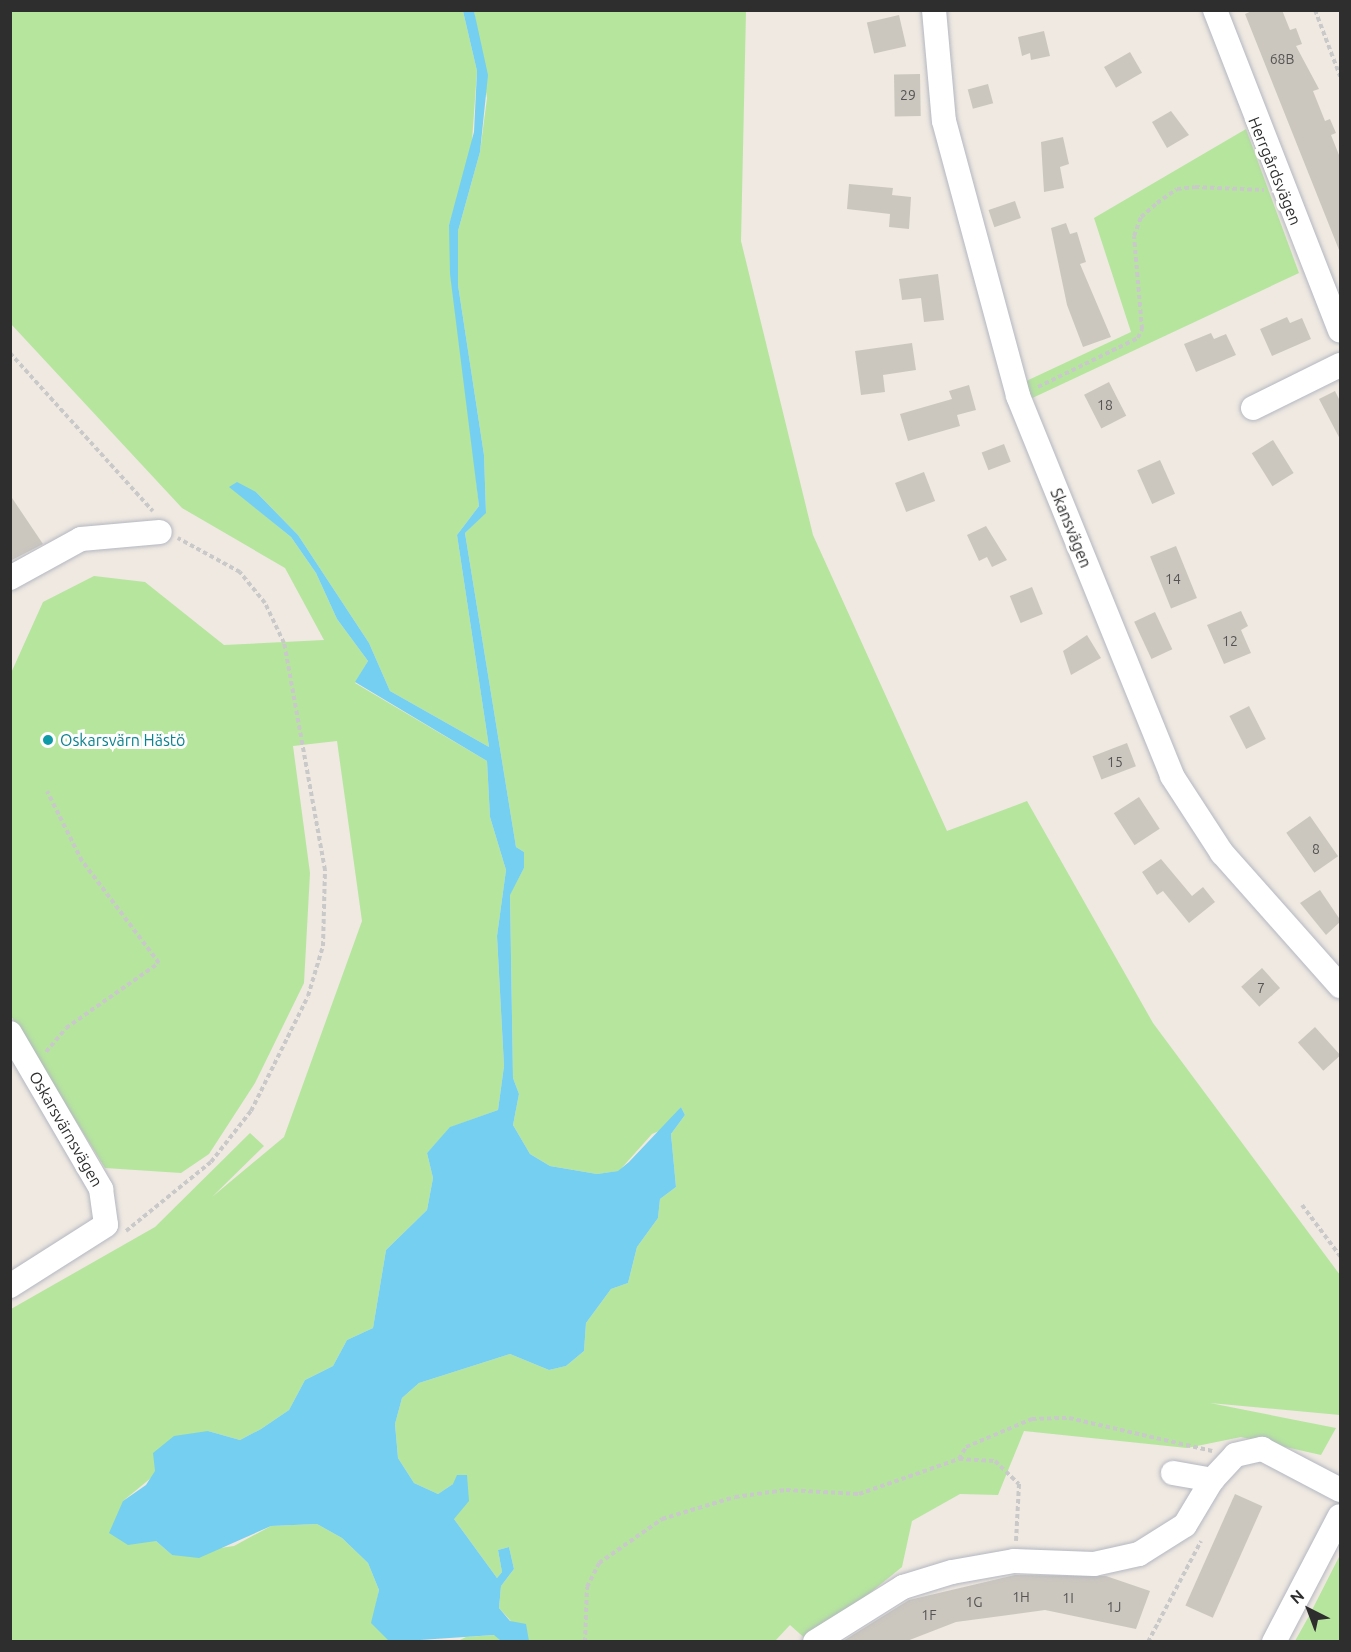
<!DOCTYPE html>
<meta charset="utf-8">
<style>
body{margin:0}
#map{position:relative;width:1351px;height:1652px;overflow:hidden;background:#efe9e1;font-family:Ubuntu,sans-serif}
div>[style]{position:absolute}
.green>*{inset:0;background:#b6e59e}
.water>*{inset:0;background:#75cff0}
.building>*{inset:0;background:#cbc7bf;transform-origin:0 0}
.path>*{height:4px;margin-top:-2px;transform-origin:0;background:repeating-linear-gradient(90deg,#c9c9c9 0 4.5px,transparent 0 7.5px)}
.roads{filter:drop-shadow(0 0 2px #b4b7c1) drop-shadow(0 0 2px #b4b7c1)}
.minor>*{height:24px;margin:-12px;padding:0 12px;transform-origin:12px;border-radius:12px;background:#fff}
.dots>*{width:16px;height:16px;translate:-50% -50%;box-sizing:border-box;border:3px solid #fff;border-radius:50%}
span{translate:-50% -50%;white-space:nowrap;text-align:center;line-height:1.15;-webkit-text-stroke:6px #fff;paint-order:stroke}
.number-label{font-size:14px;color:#555452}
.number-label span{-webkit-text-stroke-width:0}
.street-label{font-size:16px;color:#2e2e2e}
.culture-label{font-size:16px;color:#0d838f}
.left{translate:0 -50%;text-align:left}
.frame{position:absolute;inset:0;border:12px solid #2e2e2e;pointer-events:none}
.north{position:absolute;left:1279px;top:1580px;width:60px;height:60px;-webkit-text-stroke:4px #fff;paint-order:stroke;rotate:318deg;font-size:16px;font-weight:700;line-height:24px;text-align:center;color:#2e2e2e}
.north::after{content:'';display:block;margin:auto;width:21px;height:27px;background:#2e2e2e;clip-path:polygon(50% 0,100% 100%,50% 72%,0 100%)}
</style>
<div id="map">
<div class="green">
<i style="clip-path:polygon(11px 11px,463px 11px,477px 71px,471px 155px,449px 225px,479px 506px,457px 535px,489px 747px,390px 691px,369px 643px,298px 535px,256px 492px,230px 487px,291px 537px,316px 573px,337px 619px,368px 661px,355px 683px,487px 761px,490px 817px,506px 870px,497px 936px,504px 1066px,498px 1110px,451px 1127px,427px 1153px,433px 1178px,427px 1210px,386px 1250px,373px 1328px,347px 1340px,333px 1366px,305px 1380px,289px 1410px,261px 1429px,240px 1440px,208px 1431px,123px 1501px,138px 1539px,156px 1541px,172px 1555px,234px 1546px,271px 1526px,317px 1524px,342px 1538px,368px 1563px,379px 1590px,372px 1623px,390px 1641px,11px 1641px,11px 1309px,155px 1227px,250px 1133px,264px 1146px,212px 1197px,284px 1137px,362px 921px,337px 741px,293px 746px,310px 873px,304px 983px,255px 1083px,209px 1154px,181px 1173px,105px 1168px,11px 1016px,11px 673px,43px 602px,94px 576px,145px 582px,224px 645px,324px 640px,285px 568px,182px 508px,11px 324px)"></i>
<i style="clip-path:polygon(474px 11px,746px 11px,741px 241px,813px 535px,947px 831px,1027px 801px,1153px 1023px,1340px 1275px,1340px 1415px,1210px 1403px,1336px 1428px,1321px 1455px,1241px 1437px,1187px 1448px,1024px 1431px,998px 1495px,960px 1494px,912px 1521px,902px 1567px,809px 1642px,790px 1625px,775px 1641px,529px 1641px,499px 1608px,501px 1586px,514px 1569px,509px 1547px,498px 1550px,502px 1572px,497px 1578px,454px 1519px,453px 1484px,438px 1494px,414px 1483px,398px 1458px,395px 1424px,402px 1398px,419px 1383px,510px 1354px,549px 1370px,566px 1366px,584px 1351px,586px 1323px,611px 1289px,628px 1283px,637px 1247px,658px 1218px,660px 1199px,676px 1187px,671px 1134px,685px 1115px,681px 1107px,666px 1128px,652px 1134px,619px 1171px,597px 1174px,550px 1166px,530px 1154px,513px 1125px,519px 1094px,513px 1078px,510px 894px,524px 868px,524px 852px,516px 847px,465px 533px,486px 512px,484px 455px,458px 285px,458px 231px,480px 152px,487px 98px)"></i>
<i style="clip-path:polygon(1246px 129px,1299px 273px,1026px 401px,1022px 383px,1131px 332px,1094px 218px)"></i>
<i style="clip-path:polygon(1340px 1555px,1340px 1641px,1295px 1641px,1309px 1616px)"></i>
<i style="clip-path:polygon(495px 1635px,501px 1641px,456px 1642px,466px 1637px)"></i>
</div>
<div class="water">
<i style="clip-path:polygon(463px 11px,474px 11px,488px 75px,480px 152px,458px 231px,458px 285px,484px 455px,486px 513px,465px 533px,516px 847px,524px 852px,524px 868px,510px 895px,513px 1078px,519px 1094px,513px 1125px,530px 1154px,550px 1166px,597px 1174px,618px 1171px,629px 1162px,681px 1107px,685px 1115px,671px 1134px,676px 1187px,660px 1199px,658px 1218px,637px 1247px,628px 1283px,611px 1289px,586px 1323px,584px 1351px,566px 1366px,549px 1370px,510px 1354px,419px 1383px,402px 1398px,395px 1424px,398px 1458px,414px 1483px,438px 1494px,453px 1484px,457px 1475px,467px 1475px,469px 1501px,454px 1519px,497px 1578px,502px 1572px,498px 1550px,509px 1547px,514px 1569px,501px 1586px,499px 1608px,510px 1621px,526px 1624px,529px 1641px,501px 1641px,494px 1635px,390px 1642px,371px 1623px,379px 1590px,368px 1563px,342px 1538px,317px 1524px,271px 1526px,199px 1558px,172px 1555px,156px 1541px,128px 1545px,109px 1533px,123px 1501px,146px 1485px,155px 1471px,153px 1453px,174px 1436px,208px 1431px,240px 1440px,261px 1429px,289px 1410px,305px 1380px,333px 1366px,347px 1340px,373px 1328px,386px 1250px,427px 1210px,433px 1178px,427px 1153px,450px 1127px,498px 1110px,504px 1066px,497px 936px,506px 870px,490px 817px,487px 761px,355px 682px,368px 661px,337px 619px,316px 573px,291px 537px,229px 487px,237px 482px,256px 492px,298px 535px,369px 643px,390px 691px,489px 747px,457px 535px,479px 506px,450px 274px,449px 225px,474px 132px,477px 71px)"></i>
</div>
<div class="building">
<i style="clip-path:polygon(1254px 10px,1282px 10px,1290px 30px,1296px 28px,1302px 44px,1296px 46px,1319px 89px,1313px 91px,1325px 121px,1330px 119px,1336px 133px,1331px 135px,1341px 160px,1341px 255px,1245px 14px)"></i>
<i style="left:899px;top:15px;width:32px;height:33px;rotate:77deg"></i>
<i style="clip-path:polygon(1044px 31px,1050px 56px,1031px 60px,1030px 53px,1022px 56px,1018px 37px)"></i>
<i style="left:1130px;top:52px;width:24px;height:30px;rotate:60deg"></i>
<i style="left:920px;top:74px;width:42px;height:26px;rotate:89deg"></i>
<i style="left:988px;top:84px;width:20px;height:21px;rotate:75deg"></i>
<i style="clip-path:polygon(1171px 111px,1189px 135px,1167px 148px,1152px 122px)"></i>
<i style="clip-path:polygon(1063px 137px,1069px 164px,1060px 167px,1064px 188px,1044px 192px,1041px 142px)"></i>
<i style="clip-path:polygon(849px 184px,893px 188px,892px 195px,911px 197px,909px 229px,889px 227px,890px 214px,847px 209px)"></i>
<i style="left:1015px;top:201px;width:18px;height:28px;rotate:71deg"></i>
<i style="clip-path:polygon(1066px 223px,1070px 234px,1077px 232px,1086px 262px,1080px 264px,1111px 337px,1083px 347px,1067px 305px,1051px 228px)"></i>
<i style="clip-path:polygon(938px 274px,944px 320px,924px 322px,921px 298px,902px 300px,899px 279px)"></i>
<i style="clip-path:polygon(1287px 317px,1290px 323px,1302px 318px,1311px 339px,1272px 356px,1260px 329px)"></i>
<i style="clip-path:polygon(1211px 333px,1214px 339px,1226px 334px,1236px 355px,1196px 372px,1184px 344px)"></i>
<i style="clip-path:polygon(912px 343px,916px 370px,883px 375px,885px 392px,861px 395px,855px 351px)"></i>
<i style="left:1109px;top:382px;width:38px;height:28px;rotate:63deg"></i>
<i style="clip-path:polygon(969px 385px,976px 410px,957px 415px,960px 426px,908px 441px,900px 414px,952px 399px,949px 391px)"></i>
<i style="clip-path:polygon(1335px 391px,1341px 403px,1341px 441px,1319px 399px)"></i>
<i style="left:1273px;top:440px;width:39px;height:25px;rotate:58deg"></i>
<i style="left:1004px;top:444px;width:19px;height:24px;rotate:69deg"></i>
<i style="left:1160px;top:460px;width:37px;height:25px;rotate:66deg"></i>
<i style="left:924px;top:472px;width:31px;height:31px;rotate:69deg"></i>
<i style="clip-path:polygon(10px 495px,43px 544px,10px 561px)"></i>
<i style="clip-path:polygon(986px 526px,1007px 560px,992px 567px,987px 557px,979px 561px,967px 535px)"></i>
<i style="left:1176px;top:546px;width:56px;height:28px;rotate:68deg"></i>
<i style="left:1032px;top:587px;width:29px;height:24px;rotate:68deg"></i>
<i style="clip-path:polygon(1241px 611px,1248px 626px,1241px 630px,1251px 653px,1224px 664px,1207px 625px)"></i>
<i style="left:1155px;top:612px;width:41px;height:23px;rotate:65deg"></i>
<i style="clip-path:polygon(1087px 635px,1101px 658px,1071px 675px,1063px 651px)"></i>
<i style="left:1249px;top:706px;width:37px;height:22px;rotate:63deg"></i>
<i style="left:1127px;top:743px;width:25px;height:37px;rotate:69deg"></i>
<i style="left:1139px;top:797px;width:38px;height:30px;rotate:57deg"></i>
<i style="left:1310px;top:816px;width:49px;height:29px;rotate:55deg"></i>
<i style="clip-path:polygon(1161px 859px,1192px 896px,1203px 887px,1215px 902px,1189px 923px,1163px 891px,1157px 895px,1142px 872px)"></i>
<i style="clip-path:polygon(1320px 890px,1341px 921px,1326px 935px,1300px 903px)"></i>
<i style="left:1262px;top:968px;width:27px;height:28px;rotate:48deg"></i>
<i style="left:1315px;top:1027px;width:38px;height:23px;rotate:48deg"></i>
<i style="left:1235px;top:1494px;width:30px;height:122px;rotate:24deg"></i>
<i style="clip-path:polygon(1015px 1575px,1106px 1576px,1150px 1591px,1136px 1629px,1045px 1610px,956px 1622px,907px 1641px,843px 1641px,909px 1600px)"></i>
</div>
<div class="path">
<i style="left:1315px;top:10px;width:71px;rotate:69.3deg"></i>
<i style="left:10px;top:353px;width:213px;rotate:47.9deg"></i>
<i style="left:1038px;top:387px;width:111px;rotate:-26.1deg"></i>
<i style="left:1138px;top:338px;width:10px;rotate:-66deg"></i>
<i style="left:1142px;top:329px;width:93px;rotate:-94.9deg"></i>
<i style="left:1134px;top:236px;width:20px;rotate:-70deg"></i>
<i style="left:1141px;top:217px;width:21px;rotate:-41deg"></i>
<i style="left:1157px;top:203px;width:24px;rotate:-35deg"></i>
<i style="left:1177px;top:189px;width:18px;rotate:-6deg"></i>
<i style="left:1195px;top:187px;width:69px;rotate:2.5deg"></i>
<i style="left:46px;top:1052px;width:31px;rotate:-50deg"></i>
<i style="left:66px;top:1028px;width:113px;rotate:-35deg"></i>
<i style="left:159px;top:963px;width:128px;rotate:-127deg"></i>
<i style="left:82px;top:861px;width:78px;rotate:-116.6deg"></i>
<i style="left:1302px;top:1205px;width:64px;rotate:53.3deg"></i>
<i style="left:126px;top:1231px;width:109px;rotate:-39.1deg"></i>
<i style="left:211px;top:1162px;width:65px;rotate:-51.9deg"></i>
<i style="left:251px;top:1111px;width:128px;rotate:-63.6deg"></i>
<i style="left:308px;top:996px;width:52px;rotate:-73.3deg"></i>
<i style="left:323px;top:946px;width:76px;rotate:-88.5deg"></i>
<i style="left:325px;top:870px;width:231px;rotate:-100.2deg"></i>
<i style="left:284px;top:643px;width:44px;rotate:-115.4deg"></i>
<i style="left:265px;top:603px;width:40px;rotate:-129deg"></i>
<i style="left:240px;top:572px;width:71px;rotate:-151.3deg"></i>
<i style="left:959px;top:1459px;width:14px;rotate:-60deg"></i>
<i style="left:966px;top:1447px;width:72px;rotate:-23deg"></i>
<i style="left:1032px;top:1419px;width:37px;rotate:-2deg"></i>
<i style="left:1069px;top:1418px;width:147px;rotate:13deg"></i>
<i style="left:585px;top:1642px;width:55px;rotate:-87.9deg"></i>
<i style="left:587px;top:1587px;width:27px;rotate:-63deg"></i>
<i style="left:599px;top:1563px;width:77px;rotate:-34.9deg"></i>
<i style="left:662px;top:1519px;width:76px;rotate:-16.8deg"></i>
<i style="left:735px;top:1497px;width:51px;rotate:-7.8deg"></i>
<i style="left:786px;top:1490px;width:73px;rotate:3.1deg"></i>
<i style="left:859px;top:1494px;width:106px;rotate:-19.3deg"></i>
<i style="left:959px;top:1459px;width:36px;rotate:3deg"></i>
<i style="left:995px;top:1461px;width:33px;rotate:44deg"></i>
<i style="left:1019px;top:1484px;width:57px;rotate:93deg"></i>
<i style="left:998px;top:1642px;width:72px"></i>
<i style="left:1148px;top:1642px;width:114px;rotate:-62.3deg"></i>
</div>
<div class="roads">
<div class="minor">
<i style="left:934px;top:10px;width:111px;rotate:84.9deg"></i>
<i style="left:944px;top:121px;width:285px;rotate:74.9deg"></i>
<i style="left:1018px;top:396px;width:410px;rotate:67.9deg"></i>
<i style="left:1172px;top:776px;width:92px;rotate:57deg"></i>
<i style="left:1222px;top:853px;width:178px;rotate:48.4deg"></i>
<i style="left:1215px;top:10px;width:344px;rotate:68.7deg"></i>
<i style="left:1253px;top:408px;width:97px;rotate:-26.3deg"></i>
<i style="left:10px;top:578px;width:81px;rotate:-28.8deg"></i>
<i style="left:81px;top:539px;width:79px;rotate:-5.1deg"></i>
<i style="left:10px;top:1033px;width:181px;rotate:59.7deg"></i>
<i style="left:101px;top:1189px;width:36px;rotate:82deg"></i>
<i style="left:106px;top:1225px;width:114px;rotate:147.6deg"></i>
<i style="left:1173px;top:1473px;width:40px;rotate:10deg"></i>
<i style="left:815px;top:1642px;width:104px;rotate:-32deg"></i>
<i style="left:903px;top:1587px;width:51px;rotate:-17deg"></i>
<i style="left:952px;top:1572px;width:63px;rotate:-10.1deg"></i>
<i style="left:1014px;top:1561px;width:80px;rotate:2.1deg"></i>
<i style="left:1094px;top:1564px;width:46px;rotate:-12.5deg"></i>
<i style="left:1139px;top:1554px;width:54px;rotate:-32.2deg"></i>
<i style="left:1185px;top:1525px;width:52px;rotate:-59deg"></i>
<i style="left:1212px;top:1480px;width:34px;rotate:-47deg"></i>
<i style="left:1235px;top:1455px;width:28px;rotate:-13deg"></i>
<i style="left:1262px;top:1449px;width:88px;rotate:27.7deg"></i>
<i style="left:1274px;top:1642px;width:142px;rotate:-62.4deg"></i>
</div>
</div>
<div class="dots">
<i style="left:48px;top:740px;background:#0f9aa8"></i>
</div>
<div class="number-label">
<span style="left:1282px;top:59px">68B</span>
<span style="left:908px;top:95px">29</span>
<span style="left:1105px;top:405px">18</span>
<span style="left:1173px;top:579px">14</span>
<span style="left:1230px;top:641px">12</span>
<span style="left:1115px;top:762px">15</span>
<span style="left:1316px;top:849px">8</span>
<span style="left:1261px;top:988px">7</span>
<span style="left:1021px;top:1597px">1H</span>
<span style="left:1068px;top:1598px">1I</span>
<span style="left:974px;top:1602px">1G</span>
<span style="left:1114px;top:1607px">1J</span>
<span style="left:929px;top:1615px">1F</span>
</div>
<div class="street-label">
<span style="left:1275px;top:171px;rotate:68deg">Herrgårdsvägen</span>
<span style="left:1071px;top:528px;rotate:68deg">Skansvägen</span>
<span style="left:66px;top:1129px;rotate:60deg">Oskarsvärnsvägen</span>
</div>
<div class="culture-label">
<span class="left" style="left:60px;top:740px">Oskarsvärn Hästö</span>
</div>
<div class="frame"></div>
<div class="north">N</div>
</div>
